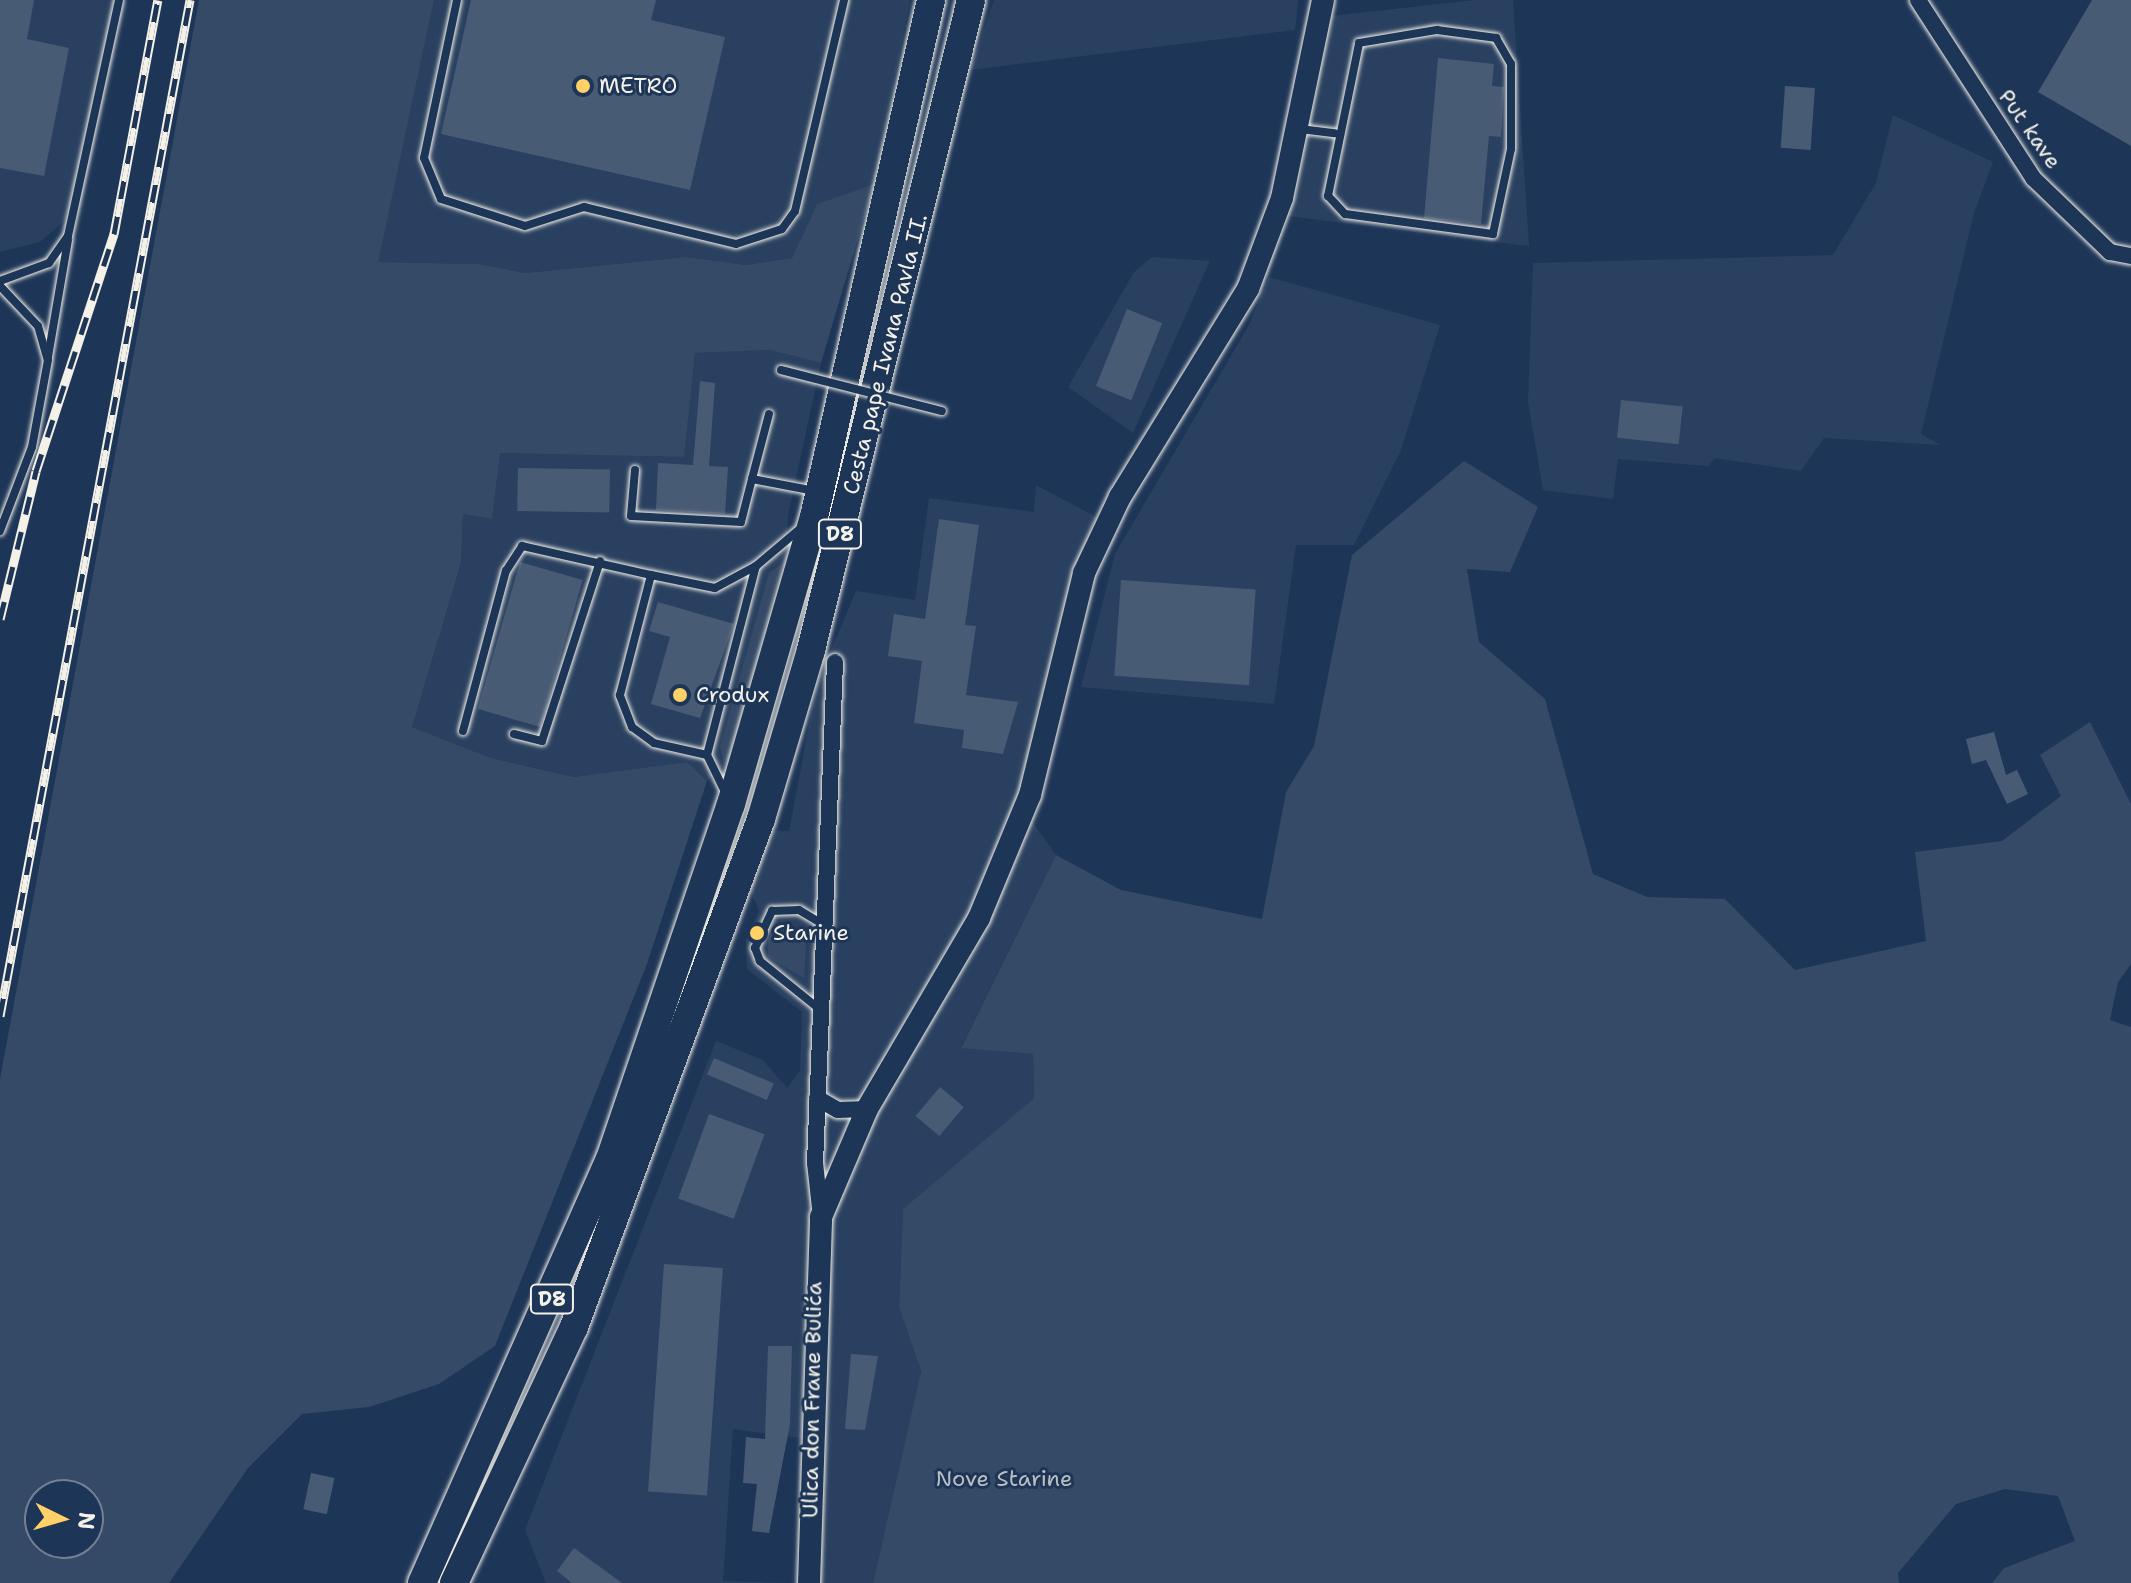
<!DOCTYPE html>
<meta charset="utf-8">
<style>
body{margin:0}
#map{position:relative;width:2131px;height:1583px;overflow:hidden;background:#1d3557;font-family:"Shantell Sans",sans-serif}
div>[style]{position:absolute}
.built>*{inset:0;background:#2a4060}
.green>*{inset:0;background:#354a67}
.building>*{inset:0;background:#485b74;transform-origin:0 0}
.roads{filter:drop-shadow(0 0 2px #f4f1e8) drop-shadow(0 0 2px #f4f1e8)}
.lane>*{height:8px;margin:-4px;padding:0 4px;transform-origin:4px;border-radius:4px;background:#1d3557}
.street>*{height:16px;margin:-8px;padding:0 8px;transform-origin:8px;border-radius:8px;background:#1d3557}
.secondary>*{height:22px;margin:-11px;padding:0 11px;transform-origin:11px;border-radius:11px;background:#1d3557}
.highway>*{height:28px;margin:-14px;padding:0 14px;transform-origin:14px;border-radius:14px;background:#1d3557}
.rail>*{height:9px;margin-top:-4.5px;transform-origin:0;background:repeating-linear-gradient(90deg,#1d3557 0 18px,#f4f1e8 0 36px);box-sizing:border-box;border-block:2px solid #f4f1e8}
.bridges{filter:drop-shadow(0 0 2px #f4f1e8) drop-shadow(0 0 2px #f4f1e8)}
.lane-bridge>*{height:8px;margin:-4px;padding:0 4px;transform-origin:4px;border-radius:4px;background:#1d3557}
.dots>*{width:22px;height:22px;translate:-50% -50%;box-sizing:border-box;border:4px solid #1d3557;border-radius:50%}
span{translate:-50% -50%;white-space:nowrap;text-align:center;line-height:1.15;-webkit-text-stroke:6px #1d3557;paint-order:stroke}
.shield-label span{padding:2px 6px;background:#1d3557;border:2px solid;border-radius:6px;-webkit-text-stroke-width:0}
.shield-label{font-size:20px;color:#f4f1e8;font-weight:700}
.poi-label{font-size:22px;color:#f4f1e8}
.left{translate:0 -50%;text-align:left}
.street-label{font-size:22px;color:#f4f1e8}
.park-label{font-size:22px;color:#bbbfc1}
.north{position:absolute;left:24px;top:1479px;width:80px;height:80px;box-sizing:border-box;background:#1d3557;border:2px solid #738091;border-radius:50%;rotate:95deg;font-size:22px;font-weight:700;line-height:32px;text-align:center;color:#f4f1e8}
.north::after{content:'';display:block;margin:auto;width:28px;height:36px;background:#ffd166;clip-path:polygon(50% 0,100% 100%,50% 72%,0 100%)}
</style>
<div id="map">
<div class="built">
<i style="clip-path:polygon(0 0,123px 0,80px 207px,40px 242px,0 252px)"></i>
<i style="clip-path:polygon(434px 0,910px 0,874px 184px,817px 204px,792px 258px,746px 265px,686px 257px,525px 273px,479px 264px,377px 262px)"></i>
<i style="clip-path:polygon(994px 0,1298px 0,1295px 30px,970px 70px)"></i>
<i style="clip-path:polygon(1475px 0,1513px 0,1529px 246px,1288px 216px,1330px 16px)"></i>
<i style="clip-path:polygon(1893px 115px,1993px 162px,1974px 213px,1921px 434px,1940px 445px,1824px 438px,1801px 471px,1715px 458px,1708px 466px,1618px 459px,1613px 499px,1543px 490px,1528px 402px,1533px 263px,1833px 255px,1876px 183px)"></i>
<i style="clip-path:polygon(1152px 257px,1210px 261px,1133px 433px,1068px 387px,1134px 272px)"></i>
<i style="clip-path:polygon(1269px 277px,1440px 325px,1401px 450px,1354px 545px,1296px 545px,1274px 704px,1081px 687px,1115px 554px,1249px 325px)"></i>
<i style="clip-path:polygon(770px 350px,821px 363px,788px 515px,786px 565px,730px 760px,707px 781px,687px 762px,575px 777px,491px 758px,412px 727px,461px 563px,463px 514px,492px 519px,499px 453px,684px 457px,694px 353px)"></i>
<i style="clip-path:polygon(1036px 485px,1102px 520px,1056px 643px,1017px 800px,1056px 855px,961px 1047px,1033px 1054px,1034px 1098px,903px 1209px,899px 1307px,921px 1371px,873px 1583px,816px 1583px,822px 1441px,733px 1429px,723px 1581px,787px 1583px,546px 1583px,525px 1530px,716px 1041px,763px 1060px,787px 1088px,800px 1071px,802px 1012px,747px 969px,746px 940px,759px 911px,750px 890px,770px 830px,789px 831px,817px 683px,856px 591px,915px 600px,929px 498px,1034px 512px)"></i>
</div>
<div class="green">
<i style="clip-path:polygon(evenodd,199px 0,434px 0,378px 262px,479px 264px,525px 273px,686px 257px,746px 265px,792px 258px,817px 204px,874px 184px,821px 363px,770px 350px,695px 353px,684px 457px,500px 453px,492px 519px,463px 514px,461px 563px,412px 727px,491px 758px,574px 777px,687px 762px,707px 781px,647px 964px,495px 1346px,439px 1384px,369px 1407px,302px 1414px,248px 1468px,169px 1583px,0 1583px,0 1079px,199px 0,40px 1495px,88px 1495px,88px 1543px,40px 1543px,40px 1495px)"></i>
<i style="clip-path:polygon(1464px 461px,1538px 507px,1510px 572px,1467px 569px,1479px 642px,1545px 699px,1593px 874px,1647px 897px,1725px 899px,1795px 970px,1926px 941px,1915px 852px,2002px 841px,2061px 796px,2040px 755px,2090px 722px,2131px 804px,2131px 964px,2118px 982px,2110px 1020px,2131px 1027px,2131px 1583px,1992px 1583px,2004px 1568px,2075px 1541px,2058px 1496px,2005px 1489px,1956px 1504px,1898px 1573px,1899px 1583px,873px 1583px,921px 1371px,899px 1307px,903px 1209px,1034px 1098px,1033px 1054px,961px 1048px,1056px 855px,1121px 890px,1262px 919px,1286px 792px,1314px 746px,1352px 555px)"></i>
<i style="clip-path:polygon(782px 564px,730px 760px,723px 760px,720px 747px,769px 573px)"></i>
<i style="clip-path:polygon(782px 927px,794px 928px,806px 944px,804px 978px,768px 957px,768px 938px)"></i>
</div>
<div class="building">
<i style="clip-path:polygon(0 0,34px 0,27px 39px,69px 48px,44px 176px,0 168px)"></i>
<i style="clip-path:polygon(471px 0,656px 0,651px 20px,725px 37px,690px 190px,441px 134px)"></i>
<i style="clip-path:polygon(2092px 0,2131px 0,2131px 146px,2038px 92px)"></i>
<i style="clip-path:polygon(1438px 58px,1494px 64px,1492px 86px,1504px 87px,1501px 137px,1489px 136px,1481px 224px,1424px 218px)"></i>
<i style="left:1785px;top:86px;width:30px;height:62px;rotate:4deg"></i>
<i style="left:1127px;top:309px;width:38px;height:83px;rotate:22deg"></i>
<i style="clip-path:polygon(700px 381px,715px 383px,709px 466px,728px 467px,725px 514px,656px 510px,658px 463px,693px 465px)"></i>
<i style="left:1621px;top:400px;width:62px;height:38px;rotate:6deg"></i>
<i style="left:518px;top:468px;width:92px;height:43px;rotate:1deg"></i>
<i style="clip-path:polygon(939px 519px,979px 525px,965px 625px,976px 626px,966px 695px,1018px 702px,1003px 754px,962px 748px,964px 730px,914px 723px,922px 661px,888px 656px,894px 614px,925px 619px)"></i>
<i style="left:520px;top:562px;width:65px;height:153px;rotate:16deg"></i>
<i style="left:1121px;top:580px;width:135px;height:96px;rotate:4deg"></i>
<i style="clip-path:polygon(658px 602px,734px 624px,700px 718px,651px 704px,670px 637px,649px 631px)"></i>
<i style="clip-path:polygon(1994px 732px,2006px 775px,2017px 770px,2028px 794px,2007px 804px,1986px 760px,1972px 764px,1966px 739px)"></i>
<i style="left:714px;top:1058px;width:65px;height:18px;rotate:23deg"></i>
<i style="left:940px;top:1087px;width:31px;height:38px;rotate:40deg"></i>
<i style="left:709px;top:1114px;width:59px;height:90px;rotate:20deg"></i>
<i style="left:664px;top:1264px;width:59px;height:228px;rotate:4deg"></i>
<i style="clip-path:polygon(768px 1346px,792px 1346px,790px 1424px,769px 1533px,752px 1531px,757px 1484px,743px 1483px,746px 1437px,765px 1439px)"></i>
<i style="clip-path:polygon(851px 1354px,878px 1356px,865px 1430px,845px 1429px)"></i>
<i style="left:311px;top:1473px;width:24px;height:37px;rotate:12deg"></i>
<i style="clip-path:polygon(574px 1548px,622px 1583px,572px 1583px,557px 1571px)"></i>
</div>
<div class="roads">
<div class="lane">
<i style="left:457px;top:0;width:161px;rotate:101.8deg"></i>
<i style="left:424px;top:158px;width:44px;rotate:67.5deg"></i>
<i style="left:441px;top:199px;width:88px;rotate:17.8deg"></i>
<i style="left:525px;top:226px;width:62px;rotate:-17.9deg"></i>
<i style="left:584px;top:207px;width:156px;rotate:13.7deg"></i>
<i style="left:736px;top:244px;width:48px;rotate:-18.1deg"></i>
<i style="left:782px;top:229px;width:22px;rotate:-54deg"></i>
<i style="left:795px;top:211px;width:217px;rotate:-76.9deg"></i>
<i style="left:1437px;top:30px;width:60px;rotate:7.7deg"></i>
<i style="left:1496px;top:38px;width:30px;rotate:60deg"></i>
<i style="left:1511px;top:64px;width:85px;rotate:90deg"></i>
<i style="left:1511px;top:149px;width:87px;rotate:102deg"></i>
<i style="left:1493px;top:234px;width:149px;rotate:-172.3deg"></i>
<i style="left:1345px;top:214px;width:25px;rotate:-133deg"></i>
<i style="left:1328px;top:196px;width:156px;rotate:-78.5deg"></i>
<i style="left:1359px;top:43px;width:79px;rotate:-9.5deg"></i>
<i style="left:1300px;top:129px;width:35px;rotate:7deg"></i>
<i style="left:0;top:281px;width:52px;rotate:-20.2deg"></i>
<i style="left:49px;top:263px;width:33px;rotate:-55deg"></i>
<i style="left:68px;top:236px;width:241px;rotate:-77.8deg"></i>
<i style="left:0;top:286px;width:55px;rotate:46.5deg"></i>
<i style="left:38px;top:326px;width:35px;rotate:74deg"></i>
<i style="left:48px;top:360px;width:88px;rotate:100.4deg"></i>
<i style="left:32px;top:447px;width:90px;rotate:110.9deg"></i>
<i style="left:48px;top:357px;width:119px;rotate:-80.3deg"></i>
<i style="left:769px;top:414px;width:67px;rotate:104.7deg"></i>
<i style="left:752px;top:479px;width:64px;rotate:10.8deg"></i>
<i style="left:635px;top:470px;width:46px;rotate:95deg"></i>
<i style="left:631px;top:516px;width:110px;rotate:3.1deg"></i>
<i style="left:741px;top:522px;width:44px;rotate:-75.7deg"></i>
<i style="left:463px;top:731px;width:166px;rotate:-75deg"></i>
<i style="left:506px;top:571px;width:30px;rotate:-57deg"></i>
<i style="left:522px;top:546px;width:132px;rotate:12.7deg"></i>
<i style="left:514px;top:734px;width:29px;rotate:14deg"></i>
<i style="left:542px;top:741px;width:189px;rotate:-72.1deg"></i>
<i style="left:707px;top:755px;width:54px;rotate:-167.2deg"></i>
<i style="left:654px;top:743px;width:27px;rotate:-144deg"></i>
<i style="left:632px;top:727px;width:34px;rotate:-111deg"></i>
<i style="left:620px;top:695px;width:124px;rotate:-75.5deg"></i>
<i style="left:651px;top:575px;width:65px;rotate:11.5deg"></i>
<i style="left:715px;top:588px;width:47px;rotate:-28.2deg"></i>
<i style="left:726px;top:794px;width:43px;rotate:-116deg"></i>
<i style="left:707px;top:755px;width:195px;rotate:-75.5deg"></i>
<i style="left:756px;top:566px;width:59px;rotate:-40.2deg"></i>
<i style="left:818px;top:1008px;width:75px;rotate:-141deg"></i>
<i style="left:760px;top:961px;width:14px;rotate:-111deg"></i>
<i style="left:755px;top:948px;width:41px;rotate:-65.3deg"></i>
<i style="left:772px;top:911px;width:27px;rotate:-2deg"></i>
<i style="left:799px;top:910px;width:27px;rotate:31deg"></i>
</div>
<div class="street">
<i style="left:1918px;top:0;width:212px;rotate:57.1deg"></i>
<i style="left:2033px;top:178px;width:107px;rotate:43.9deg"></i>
<i style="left:2110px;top:252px;width:21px;rotate:11deg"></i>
<i style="left:817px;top:1098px;width:24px;rotate:30deg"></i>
<i style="left:838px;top:1110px;width:29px;rotate:-2deg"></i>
<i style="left:821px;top:1217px;width:54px;rotate:-96.3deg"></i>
<i style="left:815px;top:1163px;width:501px;rotate:-87.71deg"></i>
</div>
<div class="secondary">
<i style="left:809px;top:1583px;width:366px;rotate:-88.1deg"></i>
<i style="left:821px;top:1217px;width:117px;rotate:-66.9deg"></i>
<i style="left:867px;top:1109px;width:221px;rotate:-59.6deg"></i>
<i style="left:979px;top:918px;width:133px;rotate:-67.5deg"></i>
<i style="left:1030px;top:795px;width:228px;rotate:-76.3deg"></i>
<i style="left:1084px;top:573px;width:84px;rotate:-64.7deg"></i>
<i style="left:1120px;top:497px;width:244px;rotate:-58.4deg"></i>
<i style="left:1248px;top:289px;width:97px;rotate:-69.5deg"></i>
<i style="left:1282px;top:198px;width:202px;rotate:-78.3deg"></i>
</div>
<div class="highway">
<i style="left:422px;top:1583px;width:464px;rotate:-66.1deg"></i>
<i style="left:610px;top:1159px;width:375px;rotate:-71.2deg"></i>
<i style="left:731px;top:804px;width:299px;rotate:-73.9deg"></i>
<i style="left:814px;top:517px;width:530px;rotate:-77.25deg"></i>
<i style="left:454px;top:1583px;width:283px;rotate:-64.9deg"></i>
<i style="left:574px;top:1327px;width:541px;rotate:-69.79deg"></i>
<i style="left:761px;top:819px;width:176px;rotate:-73.5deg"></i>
<i style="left:811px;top:650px;width:669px;rotate:-76.17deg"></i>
</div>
</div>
<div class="rail">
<i style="left:0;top:619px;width:152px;rotate:-76.3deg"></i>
<i style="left:36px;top:471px;width:250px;rotate:-71.8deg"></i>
<i style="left:114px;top:234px;width:238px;rotate:-79.4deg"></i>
<i style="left:0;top:1016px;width:1034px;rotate:-79.41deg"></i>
</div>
<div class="bridges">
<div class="lane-bridge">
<i style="left:781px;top:370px;width:166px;rotate:14.3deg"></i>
</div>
</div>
<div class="dots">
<i style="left:583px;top:86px;background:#ffd166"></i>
<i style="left:680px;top:695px;background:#ffd166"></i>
<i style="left:757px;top:933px;background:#ffd166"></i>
</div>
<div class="shield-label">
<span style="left:840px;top:534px">D8</span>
<span style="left:552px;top:1299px">D8</span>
</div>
<div class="poi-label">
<span class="left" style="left:599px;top:86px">METRO</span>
<span class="left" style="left:696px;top:695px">Crodux</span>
<span class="left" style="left:773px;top:933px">Starine</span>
</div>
<div class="street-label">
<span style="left:2030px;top:129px;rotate:55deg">Put kave</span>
<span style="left:885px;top:354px;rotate:-76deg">Cesta pape Ivana Pavla II.</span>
<span style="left:812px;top:1400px;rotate:-89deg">Ulica don Frane Bulića</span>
</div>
<div class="park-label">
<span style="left:1004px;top:1479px">Nove Starine</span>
</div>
<div class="north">N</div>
</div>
